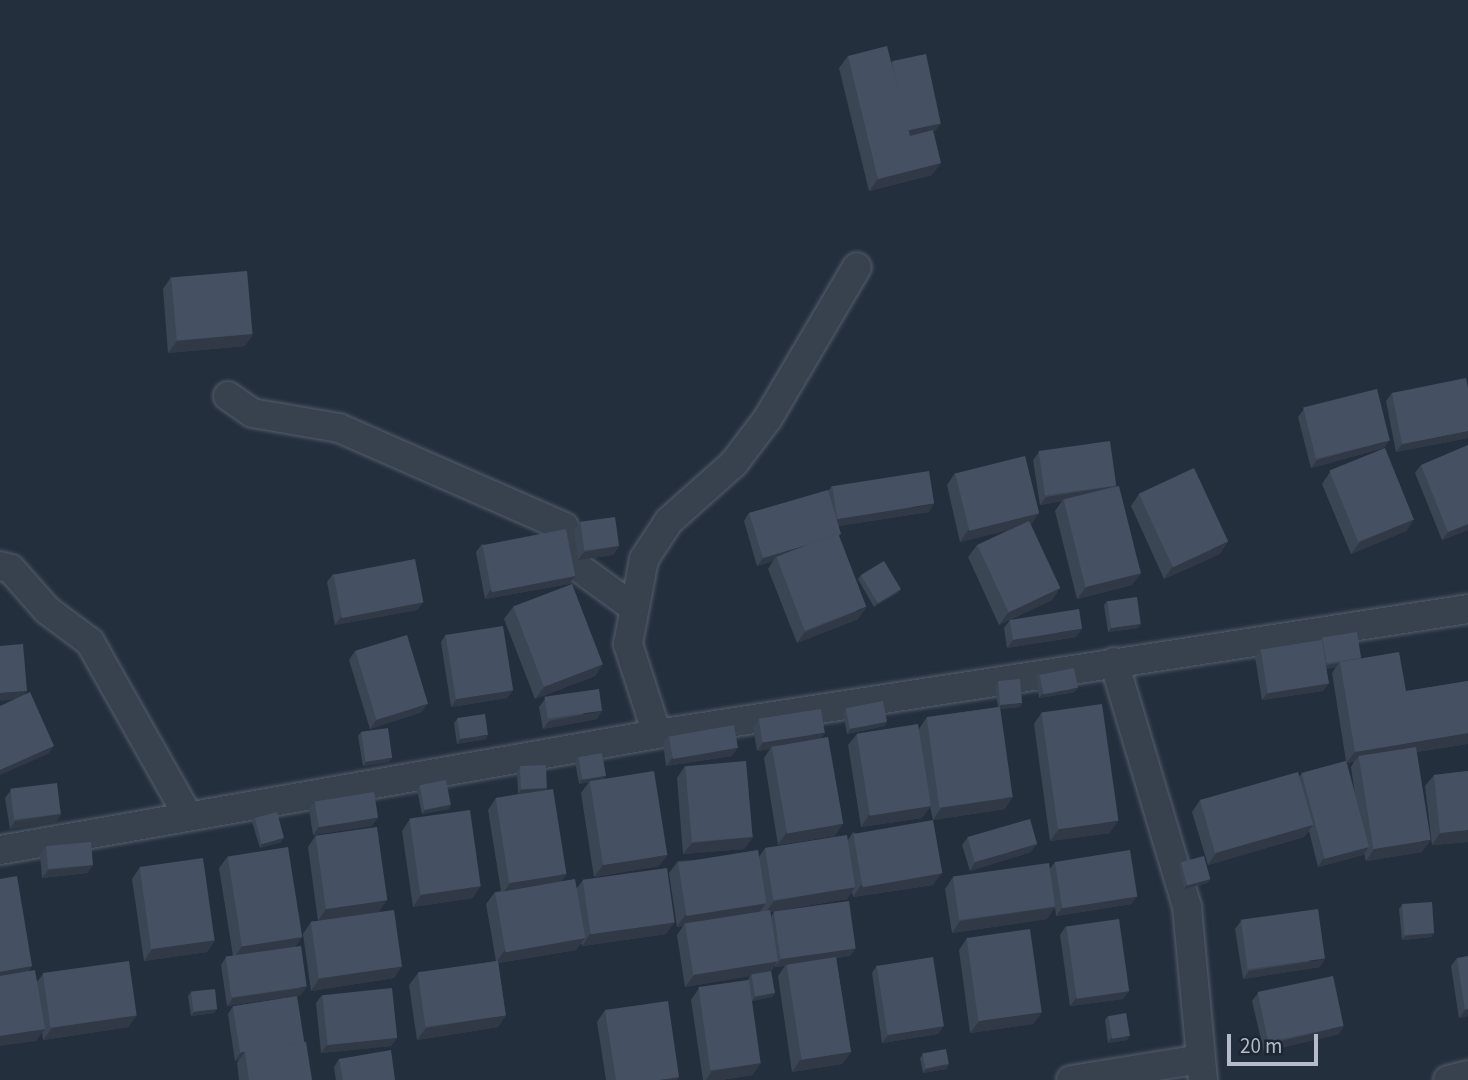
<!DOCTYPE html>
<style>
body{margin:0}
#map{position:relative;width:1468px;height:1080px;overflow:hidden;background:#242f3e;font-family:"Source Sans 3",sans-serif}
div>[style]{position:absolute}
.roads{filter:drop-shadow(0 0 2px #565f6c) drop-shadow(0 0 2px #565f6c)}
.street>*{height:28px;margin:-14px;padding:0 14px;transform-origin:14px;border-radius:14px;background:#38414e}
.wall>*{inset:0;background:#3b4654}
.shaded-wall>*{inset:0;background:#303945}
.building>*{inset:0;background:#455162;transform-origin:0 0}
span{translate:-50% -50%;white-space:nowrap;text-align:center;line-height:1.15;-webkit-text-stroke:5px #1d2633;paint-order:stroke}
.scale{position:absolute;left:1227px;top:1034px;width:91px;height:32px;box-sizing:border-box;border:4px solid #b4bcc9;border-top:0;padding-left:9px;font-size:21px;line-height:24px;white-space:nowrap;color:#b4bcc9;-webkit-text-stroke:5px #1d2633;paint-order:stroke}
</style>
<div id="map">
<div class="roads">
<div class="street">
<i style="left:228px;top:396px;width:29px;rotate:35deg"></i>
<i style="left:252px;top:413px;width:88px;rotate:9.8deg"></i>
<i style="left:339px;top:428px;width:246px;rotate:23.7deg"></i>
<i style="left:564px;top:527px;width:40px;rotate:74deg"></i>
<i style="left:575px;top:565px;width:68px;rotate:36deg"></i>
<i style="left:0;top:566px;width:11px;rotate:15deg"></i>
<i style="left:11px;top:569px;width:55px;rotate:48.7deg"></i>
<i style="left:47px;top:610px;width:54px;rotate:36.7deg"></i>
<i style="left:90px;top:642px;width:200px;rotate:60.6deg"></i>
<i style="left:1114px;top:662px;width:256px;rotate:73.4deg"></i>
<i style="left:1187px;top:907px;width:174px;rotate:84.7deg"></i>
<i style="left:657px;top:734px;width:95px;rotate:-107.9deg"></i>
<i style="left:628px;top:644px;width:86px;rotate:-79.3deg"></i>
<i style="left:644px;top:559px;width:45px;rotate:-56.7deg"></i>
<i style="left:669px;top:521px;width:87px;rotate:-41.7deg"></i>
<i style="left:734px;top:463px;width:56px;rotate:-52.9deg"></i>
<i style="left:768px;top:418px;width:175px;rotate:-59.5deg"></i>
<i style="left:0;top:850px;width:667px;rotate:-10.01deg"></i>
<i style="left:657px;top:734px;width:821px;rotate:-8.76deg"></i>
<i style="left:1071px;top:1080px;width:131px;rotate:-9.2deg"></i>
<i style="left:1448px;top:1080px;width:21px;rotate:-14deg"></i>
</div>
</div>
<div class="wall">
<i style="clip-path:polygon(848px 56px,891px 62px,941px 123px,935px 131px,933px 131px,932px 175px,869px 191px,839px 68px)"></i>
<i style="clip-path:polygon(171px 277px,253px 334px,245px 346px,168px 353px,163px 289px)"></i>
<i style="clip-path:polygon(1468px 388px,1468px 438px,1396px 452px,1386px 401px,1392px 393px)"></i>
<i style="clip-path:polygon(1304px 409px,1384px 448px,1311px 468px,1298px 417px)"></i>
<i style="clip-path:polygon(1039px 452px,1116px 486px,1141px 573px,1132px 585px,1077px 599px,1055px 511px,1062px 501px,1040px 505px,1033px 460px)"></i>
<i style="clip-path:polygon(1421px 465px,1468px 530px,1442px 540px,1415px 473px)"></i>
<i style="clip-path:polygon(1330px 472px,1414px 519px,1406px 531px,1351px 554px,1322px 484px)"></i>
<i style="clip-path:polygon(955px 473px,1031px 525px,1060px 588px,1052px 600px,999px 625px,968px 557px,977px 545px,1011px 529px,960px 542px,947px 485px)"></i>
<i style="clip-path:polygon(832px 486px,929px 512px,838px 526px,839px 537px,858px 619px,797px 643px,768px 569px,773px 561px,757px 566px,744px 521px,749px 513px,828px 491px)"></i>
<i style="clip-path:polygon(1139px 494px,1220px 554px,1164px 579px,1131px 506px)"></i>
<i style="clip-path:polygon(580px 522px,619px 546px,613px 555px,578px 560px,574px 530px)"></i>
<i style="clip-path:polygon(482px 544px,575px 576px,569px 584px,485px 599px,476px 552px)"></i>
<i style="clip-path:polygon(333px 574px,423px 602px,417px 610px,335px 625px,327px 582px)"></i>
<i style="clip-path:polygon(861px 575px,898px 593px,874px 607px,858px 579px)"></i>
<i style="clip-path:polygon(1107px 601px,1141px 624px,1138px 628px,1108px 632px,1104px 605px)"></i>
<i style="clip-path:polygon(513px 607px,603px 664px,595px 676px,535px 699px,504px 619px)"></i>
<i style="clip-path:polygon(1010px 620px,1076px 637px,1007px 648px,1004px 628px)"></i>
<i style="clip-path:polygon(446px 634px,513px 690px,507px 698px,451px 707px,441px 642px)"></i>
<i style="clip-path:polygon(evenodd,1322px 637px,1361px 658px,1406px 691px,1468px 681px,1468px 744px,1416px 752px,1422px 852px,1366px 861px,1364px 853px,1363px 855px,1318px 867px,1309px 831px,1304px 837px,1208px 865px,1192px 812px,1200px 800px,1299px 777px,1302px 773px,1346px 761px,1332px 673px,1336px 667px,1326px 669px,1329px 683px,1323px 691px,1262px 700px,1255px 657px,1261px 649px,1320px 640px,1322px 637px,1354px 762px,1351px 767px,1355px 794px,1347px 763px,1354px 762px)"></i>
<i style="clip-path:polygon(355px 651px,422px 712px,370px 729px,349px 660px)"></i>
<i style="clip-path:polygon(1039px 673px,1075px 692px,1039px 698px,1036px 677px)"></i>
<i style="clip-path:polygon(998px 681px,1020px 707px,1000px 709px,1005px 809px,933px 820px,930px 806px,922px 818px,861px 827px,848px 745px,857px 734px,919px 729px,927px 717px,998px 707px,995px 686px)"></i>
<i style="clip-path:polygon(545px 699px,597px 719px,543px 729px,539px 707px)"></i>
<i style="clip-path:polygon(846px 709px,887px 722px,884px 726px,847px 734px,843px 713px)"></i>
<i style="clip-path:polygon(1042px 712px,1110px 833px,1050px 841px,1034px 724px)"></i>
<i style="clip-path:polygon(457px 719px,486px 739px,457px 744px,454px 723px)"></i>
<i style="clip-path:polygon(759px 719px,821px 738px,835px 836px,778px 845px,764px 758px,770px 749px,757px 751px,753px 727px)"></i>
<i style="clip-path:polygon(361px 732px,389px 762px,363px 766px,358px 736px)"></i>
<i style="clip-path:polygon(669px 735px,732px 756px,666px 766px,663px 743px)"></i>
<i style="clip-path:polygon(578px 757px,603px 779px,659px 866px,594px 877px,581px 793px,589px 782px,579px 784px,575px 761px)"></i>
<i style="clip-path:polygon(685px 766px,753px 837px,744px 849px,683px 854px,677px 778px)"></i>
<i style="clip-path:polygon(520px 767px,547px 788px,546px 790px,562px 882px,577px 888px,583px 880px,666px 934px,582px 946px,581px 943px,576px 950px,498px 963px,506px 1015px,498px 1027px,417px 1040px,409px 985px,418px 973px,496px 961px,486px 904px,495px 892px,501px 891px,488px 810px,496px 798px,518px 794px,517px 771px)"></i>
<i style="clip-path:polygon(1468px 771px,1468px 842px,1432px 845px,1425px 786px,1434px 775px)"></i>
<i style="clip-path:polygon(420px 786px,451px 805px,449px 809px,422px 814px,417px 790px)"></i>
<i style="clip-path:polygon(11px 790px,61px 814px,56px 822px,10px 829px,5px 798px)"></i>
<i style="clip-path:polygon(315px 801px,372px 826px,313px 835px,309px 809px)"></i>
<i style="clip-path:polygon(255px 818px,281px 842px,260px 848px,252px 822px)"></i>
<i style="clip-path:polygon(410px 819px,473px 898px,413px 907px,402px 831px)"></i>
<i style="clip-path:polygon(853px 832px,933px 885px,853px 897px,852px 892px,847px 899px,770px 912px,771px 917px,774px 912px,850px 956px,836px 958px,851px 1052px,842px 1064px,792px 1072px,778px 976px,785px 966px,775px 967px,775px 965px,771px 971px,775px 993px,772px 997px,752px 1001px,753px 1075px,721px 1080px,703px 1080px,691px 1000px,699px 988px,748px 980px,750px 976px,685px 987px,677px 935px,683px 926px,677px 927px,669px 873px,678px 861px,759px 857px,765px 848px,848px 840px)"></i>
<i style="clip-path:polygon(316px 835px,379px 912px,318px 921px,308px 847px)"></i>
<i style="clip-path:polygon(968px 837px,1031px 852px,970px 871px,962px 845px)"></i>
<i style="clip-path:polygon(46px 846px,93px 865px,87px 873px,42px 878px,40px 854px)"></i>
<i style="clip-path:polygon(228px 856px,302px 937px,295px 947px,301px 995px,227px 1006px,221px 965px,226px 957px,233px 956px,219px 868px)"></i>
<i style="clip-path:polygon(1055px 862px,1137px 896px,1131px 904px,1056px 916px,1055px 907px,1047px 919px,952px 933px,945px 889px,953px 877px,1049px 870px)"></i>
<i style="clip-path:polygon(1181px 862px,1210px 879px,1207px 883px,1184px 889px,1179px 866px)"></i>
<i style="clip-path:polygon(140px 867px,215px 940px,207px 952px,144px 961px,132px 879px)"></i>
<i style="clip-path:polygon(0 879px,32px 966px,28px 972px,37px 982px,43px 974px,129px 1027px,43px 1040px,42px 1032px,36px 1041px)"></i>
<i style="clip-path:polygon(1402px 905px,1434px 933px,1431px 937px,1402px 940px,1399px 909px)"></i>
<i style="clip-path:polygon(1241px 921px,1320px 967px,1243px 979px,1235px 929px)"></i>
<i style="clip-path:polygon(311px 922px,402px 966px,394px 978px,311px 991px,303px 934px)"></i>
<i style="clip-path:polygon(1066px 926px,1123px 999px,1070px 1006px,1060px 935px)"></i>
<i style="clip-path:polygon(967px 938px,1042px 1012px,1033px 1024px,970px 1033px,959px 950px)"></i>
<i style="clip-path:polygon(1457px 958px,1468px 1016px,1459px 1018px,1451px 966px)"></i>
<i style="clip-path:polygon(877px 965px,938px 1034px,882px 1043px,872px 973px)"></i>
<i style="clip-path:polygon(191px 992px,217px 1009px,214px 1013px,191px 1016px,188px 996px)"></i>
<i style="clip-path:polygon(1258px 993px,1339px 1034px,1264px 1052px,1252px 1001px)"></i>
<i style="clip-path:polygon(322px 995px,397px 1038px,391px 1046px,321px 1053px,316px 1003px)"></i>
<i style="clip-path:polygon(233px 1006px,304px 1042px,312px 1080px,239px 1080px,237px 1063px,239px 1060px,235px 1061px,228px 1014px)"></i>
<i style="clip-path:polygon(605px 1010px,679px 1077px,677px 1080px,606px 1080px,597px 1022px)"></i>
<i style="clip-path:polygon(1108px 1016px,1127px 1040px,1108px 1043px,1105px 1020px)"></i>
<i style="clip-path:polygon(923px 1054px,949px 1064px,946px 1069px,923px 1073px,920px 1058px)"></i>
<i style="clip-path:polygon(339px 1059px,395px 1080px,336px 1080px,334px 1067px)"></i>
</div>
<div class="shaded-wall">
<i style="clip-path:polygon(941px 123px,935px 131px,901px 138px,907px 130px)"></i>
<i style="clip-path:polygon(941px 163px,932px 175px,869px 191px,878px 179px)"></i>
<i style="clip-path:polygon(253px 334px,245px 346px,168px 353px,177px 341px)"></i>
<i style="clip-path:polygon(1468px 431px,1468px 438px,1396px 452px,1402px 444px)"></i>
<i style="clip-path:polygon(1390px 440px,1384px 448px,1311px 468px,1317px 460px)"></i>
<i style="clip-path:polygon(1116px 486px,1064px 499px,1062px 501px,1040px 505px,1046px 497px)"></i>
<i style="clip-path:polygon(934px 504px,929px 512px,831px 527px,837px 519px)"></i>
<i style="clip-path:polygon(1039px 513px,1031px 525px,960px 542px,968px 530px)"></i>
<i style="clip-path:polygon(1414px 519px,1406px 531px,1351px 554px,1360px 542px)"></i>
<i style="clip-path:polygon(1468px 524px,1468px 530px,1442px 540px,1448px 532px)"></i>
<i style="clip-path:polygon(841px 534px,835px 542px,776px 557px,773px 561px,757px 566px,763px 558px)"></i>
<i style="clip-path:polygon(1228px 542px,1220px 554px,1164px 579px,1172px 567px)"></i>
<i style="clip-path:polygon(619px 546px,613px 555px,578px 560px,584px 552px)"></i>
<i style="clip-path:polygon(1141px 573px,1132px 585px,1077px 599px,1086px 587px)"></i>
<i style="clip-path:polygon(575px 576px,569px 584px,485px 599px,490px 590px)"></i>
<i style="clip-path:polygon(1060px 588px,1052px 600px,999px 625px,1008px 613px)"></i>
<i style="clip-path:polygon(901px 589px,898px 593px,874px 607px,877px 603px)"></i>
<i style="clip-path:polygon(423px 602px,417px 610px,335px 625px,341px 617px)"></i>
<i style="clip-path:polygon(867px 607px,858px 619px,797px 643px,805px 632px)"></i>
<i style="clip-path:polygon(1141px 624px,1138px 628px,1108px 632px,1111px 628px)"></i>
<i style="clip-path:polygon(1082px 629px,1076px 637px,1007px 648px,1013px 640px)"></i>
<i style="clip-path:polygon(1339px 663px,1336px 667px,1324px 669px,1327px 665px)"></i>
<i style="clip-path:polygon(603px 664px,595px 676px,535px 699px,544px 687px)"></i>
<i style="clip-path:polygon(1329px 683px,1323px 691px,1262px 700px,1268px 692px)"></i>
<i style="clip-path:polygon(1078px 688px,1075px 692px,1039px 698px,1042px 694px)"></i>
<i style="clip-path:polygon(513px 690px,507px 698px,451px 707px,457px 698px)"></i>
<i style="clip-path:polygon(27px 691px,21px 699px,0 701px,0 693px)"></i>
<i style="clip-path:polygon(1022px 703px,1020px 707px,998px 709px,1001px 705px)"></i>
<i style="clip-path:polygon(428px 704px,422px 712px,370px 729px,376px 720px)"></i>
<i style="clip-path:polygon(602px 711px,597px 719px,543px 729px,549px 721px)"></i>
<i style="clip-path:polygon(887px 722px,884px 726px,847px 734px,850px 729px)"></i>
<i style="clip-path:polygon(825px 733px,819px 741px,772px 746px,770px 749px,757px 751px,763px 742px)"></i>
<i style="clip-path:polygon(1468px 733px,1468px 744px,1360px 761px,1359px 756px,1354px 762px,1346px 763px,1355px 752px)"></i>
<i style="clip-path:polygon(488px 735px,486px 739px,457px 744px,460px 739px)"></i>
<i style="clip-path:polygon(54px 746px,48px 754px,0 775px,0 770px)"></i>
<i style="clip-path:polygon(738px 748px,732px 756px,666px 766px,672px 758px)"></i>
<i style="clip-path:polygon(392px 758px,389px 762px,363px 766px,366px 762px)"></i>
<i style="clip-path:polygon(606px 776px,603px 780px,579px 784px,582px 779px)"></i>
<i style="clip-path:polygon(547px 788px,544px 792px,518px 794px,521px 790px)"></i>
<i style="clip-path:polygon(1013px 797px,1005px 809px,933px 820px,941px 808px)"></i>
<i style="clip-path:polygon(451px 805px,449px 809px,422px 814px,425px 810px)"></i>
<i style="clip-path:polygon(931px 806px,922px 818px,861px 827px,869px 815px)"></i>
<i style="clip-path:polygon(61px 814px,56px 822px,10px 829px,15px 821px)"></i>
<i style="clip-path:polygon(378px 818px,372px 826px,313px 835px,319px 827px)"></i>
<i style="clip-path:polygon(1118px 821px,1110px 833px,1050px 841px,1059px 829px)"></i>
<i style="clip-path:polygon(843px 824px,835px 836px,778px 845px,786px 833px)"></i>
<i style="clip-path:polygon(1313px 825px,1304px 837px,1208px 865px,1216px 853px)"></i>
<i style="clip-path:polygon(1468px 830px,1468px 842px,1432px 845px,1440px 833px)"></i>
<i style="clip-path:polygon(753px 837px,744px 849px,683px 854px,692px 843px)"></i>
<i style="clip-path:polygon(284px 838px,281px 842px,260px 848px,262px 844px)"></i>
<i style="clip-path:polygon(1431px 840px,1422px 852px,1366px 861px,1374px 849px)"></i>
<i style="clip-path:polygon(1037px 844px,1031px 852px,970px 871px,975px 862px)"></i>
<i style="clip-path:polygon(1369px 847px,1363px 855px,1318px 867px,1323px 859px)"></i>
<i style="clip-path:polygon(668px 855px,659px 866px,594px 877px,603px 865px)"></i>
<i style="clip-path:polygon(93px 865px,87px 873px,42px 878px,48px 870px)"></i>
<i style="clip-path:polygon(942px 873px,933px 885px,853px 897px,861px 885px)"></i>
<i style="clip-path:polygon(567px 874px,558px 886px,502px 895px,510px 883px)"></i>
<i style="clip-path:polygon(1210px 879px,1207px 883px,1184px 889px,1187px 884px)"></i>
<i style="clip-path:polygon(481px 886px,473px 898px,413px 907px,421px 895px)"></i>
<i style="clip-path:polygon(855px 887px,847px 899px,765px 913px,774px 901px)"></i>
<i style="clip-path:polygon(1137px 896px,1131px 904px,1056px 916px,1062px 908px)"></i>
<i style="clip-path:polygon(387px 900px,379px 912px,318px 921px,326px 909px)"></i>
<i style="clip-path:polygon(766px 903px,758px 915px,685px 923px,683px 926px,677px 927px,685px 915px)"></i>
<i style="clip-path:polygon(1055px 907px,1047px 919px,952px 933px,960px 921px)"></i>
<i style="clip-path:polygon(675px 922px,666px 934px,582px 946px,590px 934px)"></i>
<i style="clip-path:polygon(1434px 933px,1431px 937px,1402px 940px,1405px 936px)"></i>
<i style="clip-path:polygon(302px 937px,293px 949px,234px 958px,242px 946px)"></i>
<i style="clip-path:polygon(585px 938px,576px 950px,496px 963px,504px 951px)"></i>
<i style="clip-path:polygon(215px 940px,207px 952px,144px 961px,152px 949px)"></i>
<i style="clip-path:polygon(856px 948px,850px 956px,775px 967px,781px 959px)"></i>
<i style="clip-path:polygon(1325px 959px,1320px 967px,1243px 979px,1249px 971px)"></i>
<i style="clip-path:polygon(778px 961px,769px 973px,685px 987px,694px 975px)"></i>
<i style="clip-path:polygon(32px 966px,24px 978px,0 982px,0 972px)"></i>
<i style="clip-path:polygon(402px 966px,394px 978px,311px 991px,319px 979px)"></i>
<i style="clip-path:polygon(307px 987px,301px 995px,227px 1006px,233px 998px)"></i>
<i style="clip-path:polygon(1129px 991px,1123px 999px,1070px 1006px,1076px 998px)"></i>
<i style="clip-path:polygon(775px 993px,772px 997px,752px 1001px,755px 997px)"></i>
<i style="clip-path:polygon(217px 1009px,214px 1013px,191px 1016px,194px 1012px)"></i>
<i style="clip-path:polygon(1468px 1009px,1468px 1016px,1459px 1018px,1465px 1010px)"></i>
<i style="clip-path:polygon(1042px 1012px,1033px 1024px,970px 1033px,979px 1021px)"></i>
<i style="clip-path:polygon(137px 1015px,129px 1027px,43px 1040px,52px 1028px)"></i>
<i style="clip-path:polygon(506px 1015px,498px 1027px,417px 1040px,426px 1028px)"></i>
<i style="clip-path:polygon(944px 1026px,938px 1034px,882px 1043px,888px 1035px)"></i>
<i style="clip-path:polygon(1344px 1026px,1339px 1034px,1264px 1052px,1269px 1044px)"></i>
<i style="clip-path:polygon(45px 1029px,36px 1041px,0 1046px,0 1036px)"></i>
<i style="clip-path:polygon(1130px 1036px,1127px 1040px,1108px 1043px,1111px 1038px)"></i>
<i style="clip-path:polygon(397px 1038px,391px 1046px,321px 1053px,327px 1045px)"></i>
<i style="clip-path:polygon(241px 1052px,245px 1052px,239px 1060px,235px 1061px)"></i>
<i style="clip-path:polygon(851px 1052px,842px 1064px,792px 1072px,800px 1060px)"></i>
<i style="clip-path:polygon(761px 1063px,753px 1075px,721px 1080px,706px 1080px,712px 1071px)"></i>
<i style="clip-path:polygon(949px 1064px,946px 1069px,923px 1073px,926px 1069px)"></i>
<i style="clip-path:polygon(679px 1077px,677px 1080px,659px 1080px)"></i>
</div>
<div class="building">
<i style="clip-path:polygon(887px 46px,910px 136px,933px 130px,941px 163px,878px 179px,848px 56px)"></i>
<i style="left:926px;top:54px;width:71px;height:35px;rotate:78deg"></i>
<i style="left:247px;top:271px;width:63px;height:76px;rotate:85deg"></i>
<i style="clip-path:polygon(1466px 378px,1468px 388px,1468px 431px,1402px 444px,1392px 393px)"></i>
<i style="left:1377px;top:389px;width:53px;height:76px;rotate:76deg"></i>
<i style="left:1110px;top:441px;width:45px;height:72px;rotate:82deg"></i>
<i style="clip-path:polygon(1468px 445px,1468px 524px,1448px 532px,1421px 465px)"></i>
<i style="left:1385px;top:448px;width:77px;height:60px;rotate:68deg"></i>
<i style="left:1025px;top:456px;width:59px;height:72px;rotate:76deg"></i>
<i style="left:1194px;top:468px;width:81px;height:61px;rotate:65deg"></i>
<i style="left:929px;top:471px;width:33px;height:98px;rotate:81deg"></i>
<i style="left:1119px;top:486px;width:90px;height:57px;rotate:76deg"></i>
<i style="clip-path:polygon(828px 490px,841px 534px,838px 535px,838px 533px,810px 544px,763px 558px,749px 513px)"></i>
<i style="left:615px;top:517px;width:29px;height:35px;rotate:82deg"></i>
<i style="left:1029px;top:521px;width:74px;height:57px;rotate:65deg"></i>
<i style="left:566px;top:529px;width:48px;height:85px;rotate:79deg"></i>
<i style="left:838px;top:533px;width:79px;height:66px;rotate:69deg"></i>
<i style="left:415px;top:559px;width:44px;height:83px;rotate:79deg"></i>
<i style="left:884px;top:561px;width:33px;height:27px;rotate:59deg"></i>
<i style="left:572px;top:584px;width:86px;height:63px;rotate:69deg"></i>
<i style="left:1137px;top:597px;width:27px;height:30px;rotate:82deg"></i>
<i style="left:1079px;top:609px;width:20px;height:70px;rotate:81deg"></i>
<i style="left:503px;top:626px;width:65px;height:58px;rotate:81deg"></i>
<i style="left:1357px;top:632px;width:26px;height:35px;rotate:81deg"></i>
<i style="left:407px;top:635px;width:72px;height:54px;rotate:73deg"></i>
<i style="left:1322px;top:640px;width:44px;height:62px;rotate:81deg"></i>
<i style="clip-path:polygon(23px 644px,27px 691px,0 693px,0 646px)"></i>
<i style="clip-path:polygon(1399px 652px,1406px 691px,1468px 681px,1468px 733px,1355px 752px,1340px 662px)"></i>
<i style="left:1074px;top:668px;width:20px;height:35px;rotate:79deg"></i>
<i style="left:1020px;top:679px;width:24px;height:22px;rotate:85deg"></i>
<i style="left:599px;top:689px;width:22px;height:55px;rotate:82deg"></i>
<i style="clip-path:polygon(30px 692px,54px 746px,0 770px,0 706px)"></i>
<i style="left:883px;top:701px;width:21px;height:38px;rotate:79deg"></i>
<i style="left:1102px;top:704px;width:118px;height:61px;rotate:82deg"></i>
<i style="left:1000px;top:707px;width:91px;height:74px;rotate:82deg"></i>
<i style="left:821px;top:709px;width:24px;height:63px;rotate:81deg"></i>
<i style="left:485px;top:714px;width:21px;height:28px;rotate:82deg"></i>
<i style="left:918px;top:724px;width:83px;height:62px;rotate:81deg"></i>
<i style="left:734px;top:725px;width:23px;height:66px;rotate:80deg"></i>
<i style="left:388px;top:728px;width:30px;height:27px;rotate:82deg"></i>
<i style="left:828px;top:737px;width:88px;height:57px;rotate:80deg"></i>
<i style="left:1416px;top:747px;width:94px;height:58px;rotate:81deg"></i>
<i style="left:602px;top:753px;width:23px;height:24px;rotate:80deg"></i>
<i style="left:746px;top:761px;width:76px;height:61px;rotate:85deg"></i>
<i style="left:1346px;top:761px;width:89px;height:46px;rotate:75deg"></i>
<i style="left:546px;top:765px;width:23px;height:26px;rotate:88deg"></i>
<i style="left:654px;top:771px;width:85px;height:65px;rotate:81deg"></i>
<i style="clip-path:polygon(1468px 771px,1468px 830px,1440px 833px,1434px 775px)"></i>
<i style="left:1298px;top:772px;width:55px;height:102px;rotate:74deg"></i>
<i style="left:446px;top:780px;width:25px;height:27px;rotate:79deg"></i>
<i style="left:57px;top:783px;width:31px;height:47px;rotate:83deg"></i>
<i style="left:553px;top:789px;width:86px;height:58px;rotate:81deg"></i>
<i style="left:374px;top:792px;width:26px;height:60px;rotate:81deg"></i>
<i style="left:470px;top:810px;width:77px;height:61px;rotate:82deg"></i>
<i style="left:277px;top:812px;width:27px;height:23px;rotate:75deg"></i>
<i style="left:1030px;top:819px;width:26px;height:65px;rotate:74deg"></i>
<i style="left:933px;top:820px;width:54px;height:81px;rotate:80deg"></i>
<i style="left:377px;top:827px;width:74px;height:62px;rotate:82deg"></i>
<i style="left:847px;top:835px;width:53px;height:83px;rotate:81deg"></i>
<i style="left:91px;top:842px;width:23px;height:45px;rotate:85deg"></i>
<i style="left:288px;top:847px;width:91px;height:61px;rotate:81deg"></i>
<i style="left:758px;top:850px;width:54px;height:81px;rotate:81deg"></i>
<i style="left:1130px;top:850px;width:47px;height:76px;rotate:81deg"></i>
<i style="left:1204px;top:856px;width:24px;height:24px;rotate:75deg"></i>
<i style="left:203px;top:858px;width:83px;height:64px;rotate:82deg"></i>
<i style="left:1049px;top:863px;width:44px;height:97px;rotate:82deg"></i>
<i style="left:667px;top:868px;width:55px;height:85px;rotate:82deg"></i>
<i style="clip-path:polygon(17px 876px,32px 966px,0 972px,0 879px)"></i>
<i style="left:575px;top:879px;width:60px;height:81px;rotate:80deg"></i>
<i style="left:849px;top:901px;width:48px;height:76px;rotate:82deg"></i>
<i style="left:1432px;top:902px;width:31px;height:30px;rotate:86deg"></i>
<i style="left:1318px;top:909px;width:50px;height:78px;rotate:82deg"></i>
<i style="left:394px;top:910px;width:57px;height:84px;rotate:82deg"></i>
<i style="left:770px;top:910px;width:52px;height:86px;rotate:81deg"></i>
<i style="left:1119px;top:919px;width:73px;height:53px;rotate:82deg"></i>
<i style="left:1030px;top:929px;width:84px;height:64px;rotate:82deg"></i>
<i style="left:301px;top:946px;width:41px;height:76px;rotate:82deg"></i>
<i style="clip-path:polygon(1468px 956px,1468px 1009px,1465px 1010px,1457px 958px)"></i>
<i style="left:836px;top:957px;width:96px;height:50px;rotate:81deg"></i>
<i style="left:933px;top:957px;width:70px;height:57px;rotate:81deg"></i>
<i style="left:129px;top:961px;width:55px;height:87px;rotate:82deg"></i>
<i style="left:498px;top:961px;width:55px;height:81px;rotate:82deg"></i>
<i style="clip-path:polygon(35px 970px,45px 1029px,0 1036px,0 976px)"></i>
<i style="left:771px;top:971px;width:22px;height:20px;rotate:80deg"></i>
<i style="left:1333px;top:976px;width:51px;height:77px;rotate:78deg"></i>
<i style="left:749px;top:980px;width:84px;height:51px;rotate:82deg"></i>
<i style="left:392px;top:988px;width:50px;height:70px;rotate:84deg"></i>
<i style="left:215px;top:989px;width:20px;height:24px;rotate:84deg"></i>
<i style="left:297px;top:996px;width:47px;height:65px;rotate:81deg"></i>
<i style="clip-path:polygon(668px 1001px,679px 1077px,659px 1080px,616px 1080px,605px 1010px)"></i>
<i style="left:1126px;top:1013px;width:23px;height:18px;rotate:80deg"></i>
<i style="clip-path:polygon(306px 1042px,312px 1080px,249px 1080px,245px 1051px)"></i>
<i style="left:946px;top:1049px;width:15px;height:24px;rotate:79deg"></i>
<i style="clip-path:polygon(391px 1050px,395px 1080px,343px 1080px,339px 1059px)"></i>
</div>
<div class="scale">20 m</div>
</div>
